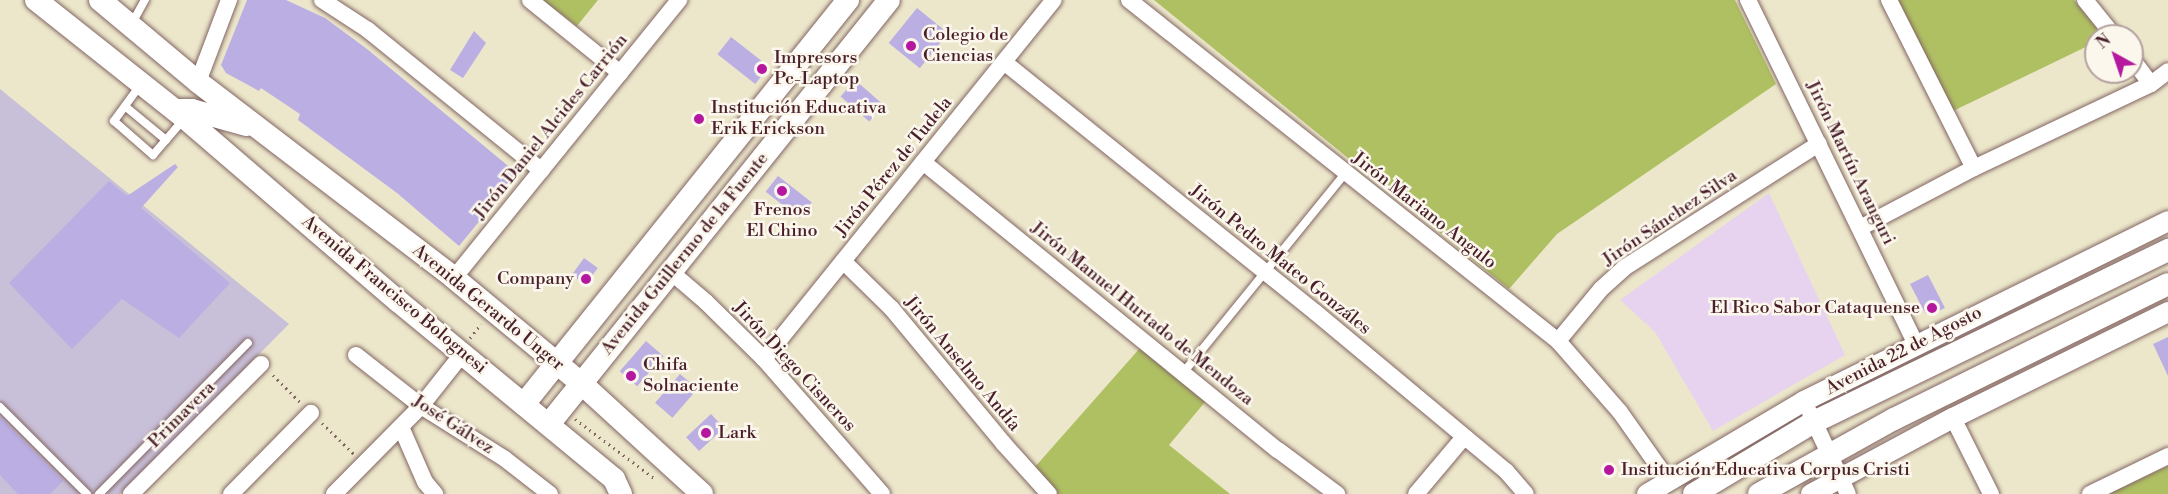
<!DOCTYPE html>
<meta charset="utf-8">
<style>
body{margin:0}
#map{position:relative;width:2168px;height:494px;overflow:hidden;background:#ece7cb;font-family:"Libre Bodoni",serif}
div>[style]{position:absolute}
.built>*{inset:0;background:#e7d2ef}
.industrial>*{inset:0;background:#c8bfd8}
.green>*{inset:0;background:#afc063}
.building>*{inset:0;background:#baaee3;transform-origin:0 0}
.path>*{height:3px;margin-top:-1.5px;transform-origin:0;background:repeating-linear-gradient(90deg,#836563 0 1.5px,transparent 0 6px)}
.roads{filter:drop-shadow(0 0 2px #836563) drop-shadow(0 0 2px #836563)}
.service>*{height:8px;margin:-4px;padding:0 4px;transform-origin:4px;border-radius:4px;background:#fff}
.minor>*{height:16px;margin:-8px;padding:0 8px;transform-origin:8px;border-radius:8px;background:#fff}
.tertiary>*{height:20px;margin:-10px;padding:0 10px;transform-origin:10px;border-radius:10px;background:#fff}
.secondary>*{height:22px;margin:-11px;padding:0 11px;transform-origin:11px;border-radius:11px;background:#fff}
.dots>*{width:16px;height:16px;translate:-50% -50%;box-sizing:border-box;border:3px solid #fbf7ec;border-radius:50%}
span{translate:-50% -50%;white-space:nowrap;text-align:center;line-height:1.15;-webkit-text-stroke:5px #fbf7ec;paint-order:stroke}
.poi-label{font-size:18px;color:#4a1f2b}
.left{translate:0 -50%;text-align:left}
.right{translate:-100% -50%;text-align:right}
.street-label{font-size:18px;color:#4a1f2b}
.north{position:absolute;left:2084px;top:24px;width:60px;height:60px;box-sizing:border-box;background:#fbf7ec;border:2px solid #b4a19f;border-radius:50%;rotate:320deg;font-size:16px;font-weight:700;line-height:24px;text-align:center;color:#4a1f2b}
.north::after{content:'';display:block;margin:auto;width:21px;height:27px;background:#b5179e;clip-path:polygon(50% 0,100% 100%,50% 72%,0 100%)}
</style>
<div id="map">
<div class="built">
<i style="clip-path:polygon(1769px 193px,1845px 355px,1713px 431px,1655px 332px,1620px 300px)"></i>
</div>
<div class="industrial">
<i style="clip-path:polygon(0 89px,289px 324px,120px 494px,0 494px)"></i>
</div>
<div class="green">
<i style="clip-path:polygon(543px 0,598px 0,577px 26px)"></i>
<i style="clip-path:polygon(1154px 0,1735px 0,1776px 84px,1557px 234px,1509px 289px)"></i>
<i style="clip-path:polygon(1898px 0,2074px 0,2103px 36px,2096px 36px,2096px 42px,1953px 111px)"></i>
<i style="clip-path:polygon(1140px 348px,1205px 402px,1169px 445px,1230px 494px,1057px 494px,1034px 468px)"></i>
<i style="clip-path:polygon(2168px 466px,2168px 494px,2108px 494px)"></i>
</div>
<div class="building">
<i style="clip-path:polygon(247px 0,286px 0,325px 18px,367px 49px,518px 174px,459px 246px,397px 193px,298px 120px,300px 114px,261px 88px,259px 91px,226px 73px,221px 65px)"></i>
<i style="left:917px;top:8px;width:40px;height:45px;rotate:39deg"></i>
<i style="clip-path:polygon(474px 31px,486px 43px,463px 78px,450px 70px)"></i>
<i style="left:731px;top:37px;width:48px;height:22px;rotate:38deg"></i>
<i style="left:855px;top:80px;width:38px;height:22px;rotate:41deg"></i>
<i style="clip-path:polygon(175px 164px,178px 167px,141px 208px,230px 283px,179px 338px,122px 299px,72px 349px,9px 283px,109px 181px,127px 196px)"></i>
<i style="left:778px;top:176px;width:43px;height:20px;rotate:38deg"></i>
<i style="left:584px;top:258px;width:17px;height:21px;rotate:36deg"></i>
<i style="clip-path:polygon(1928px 275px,1945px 308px,1930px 315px,1925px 313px,1910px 284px)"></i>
<i style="clip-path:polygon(2168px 337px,2168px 376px,2153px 344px)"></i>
<i style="left:646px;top:341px;width:23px;height:40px;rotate:41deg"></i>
<i style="left:680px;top:374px;width:23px;height:38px;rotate:41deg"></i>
<i style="left:711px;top:414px;width:19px;height:34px;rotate:47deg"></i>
<i style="clip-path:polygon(0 417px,63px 481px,50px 494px,18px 494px,0 475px)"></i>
</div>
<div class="path">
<i style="left:470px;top:338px;width:18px;rotate:-52deg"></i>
<i style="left:273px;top:375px;width:38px;rotate:45deg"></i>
<i style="left:575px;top:419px;width:99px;rotate:36.8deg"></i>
<i style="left:322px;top:423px;width:45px;rotate:44.1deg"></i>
</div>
<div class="roads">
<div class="service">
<i style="left:131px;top:25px;width:29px;rotate:-61deg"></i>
<i style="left:141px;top:84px;width:46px;rotate:126.1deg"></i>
<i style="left:114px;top:121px;width:52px;rotate:41.1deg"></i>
<i style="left:153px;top:155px;width:48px;rotate:-49.3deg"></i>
<i style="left:126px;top:107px;width:52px;rotate:39.5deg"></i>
<i style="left:1183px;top:373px;width:257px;rotate:-50.9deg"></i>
<i style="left:0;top:407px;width:123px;rotate:45deg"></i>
<i style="left:99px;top:494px;width:212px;rotate:-45.4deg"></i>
</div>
<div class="minor">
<i style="left:322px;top:0;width:55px;rotate:33.1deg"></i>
<i style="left:368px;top:30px;width:223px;rotate:39deg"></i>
<i style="left:530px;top:0;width:116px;rotate:39deg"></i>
<i style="left:1129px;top:0;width:548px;rotate:38.48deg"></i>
<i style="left:1558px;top:341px;width:94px;rotate:48.9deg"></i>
<i style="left:1620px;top:412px;width:83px;rotate:54.8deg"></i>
<i style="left:1748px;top:0;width:383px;rotate:64deg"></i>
<i style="left:1889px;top:0;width:188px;rotate:63.2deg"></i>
<i style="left:2085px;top:0;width:46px;rotate:51.1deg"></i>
<i style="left:2132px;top:59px;width:31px;rotate:53deg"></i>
<i style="left:1004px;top:62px;width:399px;rotate:38.8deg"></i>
<i style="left:1315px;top:312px;width:249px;rotate:39.8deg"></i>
<i style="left:1506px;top:471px;width:30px;rotate:49deg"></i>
<i style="left:198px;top:82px;width:88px;rotate:-69.3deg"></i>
<i style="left:923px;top:162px;width:457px;rotate:39.1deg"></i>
<i style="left:1278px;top:450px;width:74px;rotate:36.7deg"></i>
<i style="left:1860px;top:228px;width:129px;rotate:-27.8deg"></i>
<i style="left:1974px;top:168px;width:196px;rotate:-25.4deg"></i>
<i style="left:2151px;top:84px;width:21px;rotate:-37deg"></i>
<i style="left:843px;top:261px;width:69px;rotate:44.4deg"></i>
<i style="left:892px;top:309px;width:175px;rotate:50.3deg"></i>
<i style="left:1004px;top:444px;width:67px;rotate:48deg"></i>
<i style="left:671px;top:272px;width:46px;rotate:40.6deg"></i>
<i style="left:706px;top:302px;width:81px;rotate:44.5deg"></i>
<i style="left:764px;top:359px;width:179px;rotate:48.8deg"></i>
<i style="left:454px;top:278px;width:358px;rotate:-51deg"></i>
<i style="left:1558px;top:341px;width:67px;rotate:-50.4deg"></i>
<i style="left:1601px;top:289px;width:31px;rotate:-42deg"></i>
<i style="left:1624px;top:268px;width:231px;rotate:-32.5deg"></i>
<i style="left:356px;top:355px;width:83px;rotate:38.1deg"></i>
<i style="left:421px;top:406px;width:99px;rotate:32.2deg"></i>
<i style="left:505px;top:459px;width:57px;rotate:37.9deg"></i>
<i style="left:764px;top:359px;width:461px;rotate:-51.1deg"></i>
<i style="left:1810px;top:413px;width:89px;rotate:64.9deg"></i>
<i style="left:1953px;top:418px;width:85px;rotate:63.4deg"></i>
<i style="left:401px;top:427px;width:60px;rotate:66.4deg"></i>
<i style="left:425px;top:482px;width:16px;rotate:50deg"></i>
<i style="left:131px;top:494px;width:184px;rotate:-45deg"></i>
<i style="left:231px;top:494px;width:114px;rotate:-45.4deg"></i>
<i style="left:334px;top:494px;width:124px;rotate:-45.3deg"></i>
<i style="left:421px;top:406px;width:68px;rotate:-51.6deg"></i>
<i style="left:1416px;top:494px;width:75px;rotate:-49.9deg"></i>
<i style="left:2090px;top:494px;width:87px;rotate:-26deg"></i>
</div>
<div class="tertiary">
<i style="left:1647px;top:494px;width:182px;rotate:-30.6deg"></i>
<i style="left:1804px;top:401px;width:406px;rotate:-26.3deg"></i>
<i style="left:1811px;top:494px;width:161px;rotate:-28.2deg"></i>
<i style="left:1953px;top:418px;width:240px;rotate:-26.2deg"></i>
</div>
<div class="secondary">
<i style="left:36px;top:0;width:190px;rotate:38.4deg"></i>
<i style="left:185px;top:118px;width:281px;rotate:40.7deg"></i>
<i style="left:398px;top:301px;width:280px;rotate:39.5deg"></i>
<i style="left:614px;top:479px;width:17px;rotate:65deg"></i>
<i style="left:100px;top:0;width:128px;rotate:39.9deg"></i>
<i style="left:198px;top:82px;width:322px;rotate:37.4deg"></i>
<i style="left:454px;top:278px;width:165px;rotate:39.6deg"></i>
<i style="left:581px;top:383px;width:164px;rotate:42.5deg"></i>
<i style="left:175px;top:110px;width:17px"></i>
<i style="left:192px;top:110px;width:57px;rotate:15.3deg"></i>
<i style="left:524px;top:404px;width:518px;rotate:-51.27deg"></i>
<i style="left:549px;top:424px;width:543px;rotate:-51.27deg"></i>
<i style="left:1694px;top:494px;width:140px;rotate:-31deg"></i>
<i style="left:1814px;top:422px;width:394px;rotate:-25.9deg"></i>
<i style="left:1759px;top:494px;width:154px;rotate:-29.1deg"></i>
<i style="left:1894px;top:419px;width:305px;rotate:-26.2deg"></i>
</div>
</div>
<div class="dots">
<i style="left:911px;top:46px;background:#b5179e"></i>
<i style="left:762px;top:69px;background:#b5179e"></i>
<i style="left:699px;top:119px;background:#b5179e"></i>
<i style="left:782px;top:191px;background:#b5179e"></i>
<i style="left:586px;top:279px;background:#b5179e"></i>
<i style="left:1932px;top:308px;background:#b5179e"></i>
<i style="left:631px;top:376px;background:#b5179e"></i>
<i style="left:706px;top:433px;background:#b5179e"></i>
<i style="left:1609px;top:470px;background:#b5179e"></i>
</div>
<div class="poi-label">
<span class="left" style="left:923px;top:46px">Colegio de<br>Ciencias</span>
<span class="left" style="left:774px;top:69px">Impresors<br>Pc-Laptop</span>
<span class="left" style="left:711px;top:119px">Institución Educativa<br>Erik Erickson</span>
<span style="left:782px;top:221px">Frenos<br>El Chino</span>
<span class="right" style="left:574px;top:279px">Company</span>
<span class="right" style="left:1920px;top:308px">El Rico Sabor Cataquense</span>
<span class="left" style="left:643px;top:376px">Chifa<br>Solnaciente</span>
<span class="left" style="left:718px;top:433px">Lark</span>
<span class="left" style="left:1621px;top:470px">Institución Educativa Corpus Cristi</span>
</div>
<div class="street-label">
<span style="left:551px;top:127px;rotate:-51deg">Jirón Daniel Alcides Carrión</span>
<span style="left:1850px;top:163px;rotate:64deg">Jirón Martín Aranguri</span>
<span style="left:894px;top:167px;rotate:-51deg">Jirón Pérez de Tudela</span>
<span style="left:1424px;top:211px;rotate:38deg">Jirón Mariano Angulo</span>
<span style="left:1670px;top:218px;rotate:-34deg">Jirón Sánchez Silva</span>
<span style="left:685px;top:254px;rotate:-51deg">Avenida Guillermo de la Fuente</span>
<span style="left:1280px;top:260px;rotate:39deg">Jirón Pedro Mateo Gonzáles</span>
<span style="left:394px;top:295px;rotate:40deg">Avenida Francisco Bolognesi</span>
<span style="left:488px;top:308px;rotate:39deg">Avenida Gerardo Unger</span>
<span style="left:1142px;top:314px;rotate:39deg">Jirón Manuel Hurtado de Mendoza</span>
<span style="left:1904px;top:351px;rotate:-27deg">Avenida 22 de Agosto</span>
<span style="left:962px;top:364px;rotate:50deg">Jirón Anselmo Andía</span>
<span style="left:794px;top:367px;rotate:47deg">Jirón Diego Cisneros</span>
<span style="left:182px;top:415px;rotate:-45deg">Primavera</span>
<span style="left:453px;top:425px;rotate:33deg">José Gálvez</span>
</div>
<div class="north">N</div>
</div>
